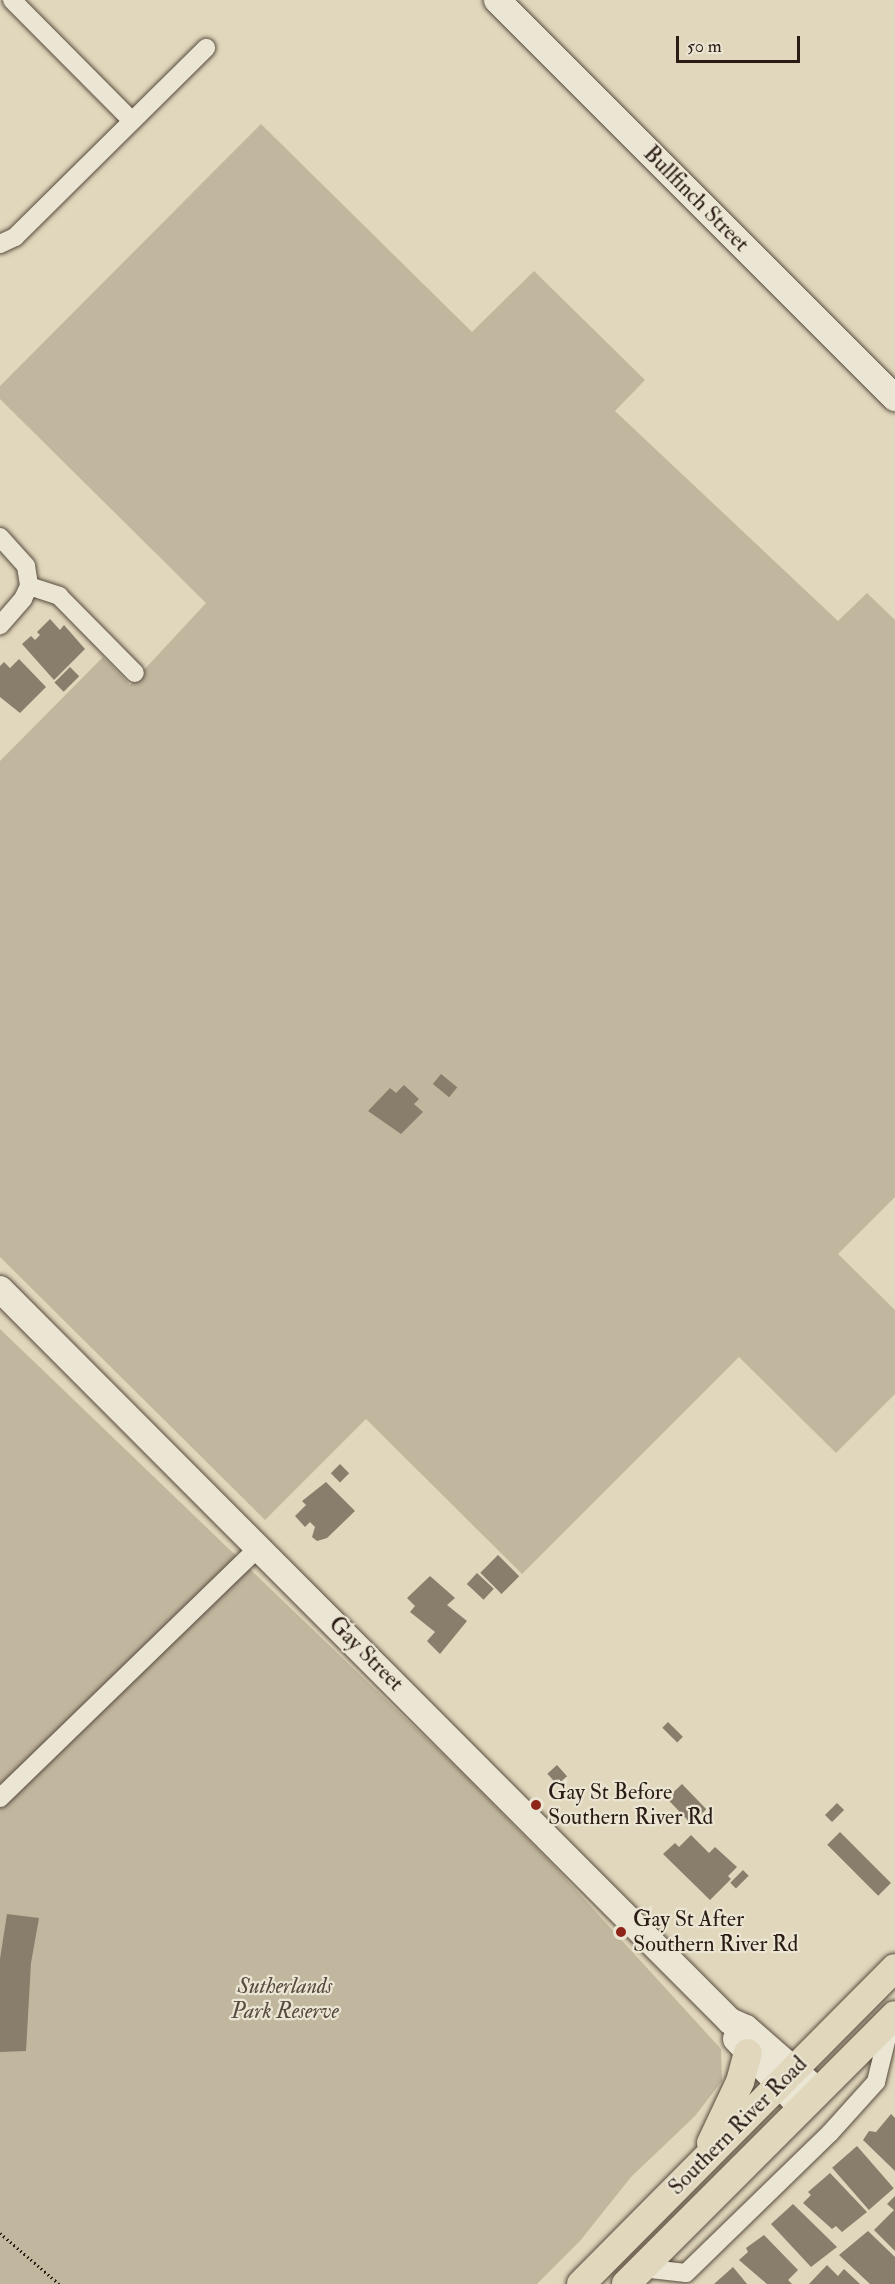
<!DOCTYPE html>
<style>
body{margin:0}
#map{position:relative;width:895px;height:2284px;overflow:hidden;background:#e0d7bc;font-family:"IM FELL Double Pica",serif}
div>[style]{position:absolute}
.green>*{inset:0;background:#c1b79f}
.building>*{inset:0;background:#897d6b;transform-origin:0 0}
.path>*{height:3px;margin-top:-1.5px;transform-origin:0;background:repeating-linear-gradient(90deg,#2a1c14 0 1.5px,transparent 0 4.5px)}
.roads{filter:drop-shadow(0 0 2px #584b3e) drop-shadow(0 0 2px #584b3e)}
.street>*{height:18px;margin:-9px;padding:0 9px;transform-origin:9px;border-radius:9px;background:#ebe5d3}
.secondary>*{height:26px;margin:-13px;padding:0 13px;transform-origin:13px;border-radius:13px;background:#ebe5d3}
.primary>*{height:28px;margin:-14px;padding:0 14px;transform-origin:14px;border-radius:14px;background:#e0d7bc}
.dots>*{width:16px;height:16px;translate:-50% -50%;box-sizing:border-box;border:3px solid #ebe5d3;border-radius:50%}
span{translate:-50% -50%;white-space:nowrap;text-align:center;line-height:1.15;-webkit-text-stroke:4.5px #ebe5d3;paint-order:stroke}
.street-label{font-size:22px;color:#2a1c14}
.poi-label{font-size:22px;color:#2a1c14}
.left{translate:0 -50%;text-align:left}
.park-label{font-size:22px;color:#574a3e;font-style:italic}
.scale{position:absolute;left:676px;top:36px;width:124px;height:27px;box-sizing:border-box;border:3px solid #2a1c14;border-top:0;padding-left:8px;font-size:18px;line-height:21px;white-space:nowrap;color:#2a1c14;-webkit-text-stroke:4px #ebe5d3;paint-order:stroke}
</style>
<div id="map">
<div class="green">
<i style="clip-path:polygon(261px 124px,472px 332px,534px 271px,645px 380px,615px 411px,838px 621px,867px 593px,895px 620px,895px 1197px,838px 1254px,895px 1310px,895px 1394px,836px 1453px,739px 1357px,522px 1574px,366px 1419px,265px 1520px,0 1257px,0 761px,103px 657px,130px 685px,206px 603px,0 399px,0 386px)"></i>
<i style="clip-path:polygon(0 1329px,457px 1768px,554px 1866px,721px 2049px,722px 2081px,695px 2116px,631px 2177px,580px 2241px,537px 2284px,0 2284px)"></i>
</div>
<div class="building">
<i style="clip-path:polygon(50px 619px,60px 630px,64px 625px,85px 649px,54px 680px,22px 644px,31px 636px,35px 640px,40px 635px,37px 632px)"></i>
<i style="clip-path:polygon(19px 659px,46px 687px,20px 713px,0 697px,0 666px,4px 662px,10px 668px)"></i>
<i style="left:70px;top:667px;width:13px;height:22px;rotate:45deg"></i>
<i style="left:441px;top:1074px;width:21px;height:13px;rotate:39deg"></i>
<i style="clip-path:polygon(404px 1085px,419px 1099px,414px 1104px,423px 1112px,401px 1134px,368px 1111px,390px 1088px,396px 1093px)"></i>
<i style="left:340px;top:1464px;width:13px;height:13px;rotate:45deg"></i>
<i style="clip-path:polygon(326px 1482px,355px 1511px,327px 1538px,317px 1541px,312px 1537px,315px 1527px,310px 1522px,305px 1527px,295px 1516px,306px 1505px,302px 1501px)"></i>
<i style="left:498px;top:1555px;width:30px;height:25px;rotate:45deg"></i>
<i style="left:477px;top:1573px;width:23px;height:15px;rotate:43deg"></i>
<i style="clip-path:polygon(430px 1576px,455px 1598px,447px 1605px,467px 1621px,440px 1654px,427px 1641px,435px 1632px,410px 1612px,415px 1606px,407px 1598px)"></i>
<i style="left:668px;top:1722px;width:21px;height:8px;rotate:45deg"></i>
<i style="left:557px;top:1765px;width:15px;height:13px;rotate:48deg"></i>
<i style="left:682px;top:1784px;width:35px;height:21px;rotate:46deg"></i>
<i style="left:837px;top:1803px;width:10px;height:17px;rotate:45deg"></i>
<i style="left:840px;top:1832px;width:72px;height:18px;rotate:45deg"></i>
<i style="clip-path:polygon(691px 1835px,709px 1853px,715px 1847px,737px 1867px,728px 1876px,731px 1879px,710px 1900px,663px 1854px,675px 1843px,679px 1847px)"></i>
<i style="left:743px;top:1870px;width:8px;height:18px;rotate:45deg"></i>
<i style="clip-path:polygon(7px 1914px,39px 1918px,31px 1963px,26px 2051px,0 2052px,0 1959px)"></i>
<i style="clip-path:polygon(891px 2114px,895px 2118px,895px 2171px,863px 2140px,869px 2131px,876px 2132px)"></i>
<i style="left:857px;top:2146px;width:56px;height:33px;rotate:49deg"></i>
<i style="clip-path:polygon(830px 2173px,867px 2212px,842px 2232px,836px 2226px,832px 2229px,803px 2203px,811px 2195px,808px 2192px)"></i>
<i style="clip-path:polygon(895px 2196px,895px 2251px,874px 2230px,894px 2210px,887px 2204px)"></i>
<i style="clip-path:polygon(793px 2204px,837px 2247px,811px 2267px,771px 2224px)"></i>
<i style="clip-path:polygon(868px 2231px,895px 2257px,895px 2284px,870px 2284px,839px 2255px)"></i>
<i style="clip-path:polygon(764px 2235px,798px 2270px,788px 2280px,792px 2284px,767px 2284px,739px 2260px,748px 2252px,746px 2248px)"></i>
<i style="clip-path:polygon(827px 2265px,838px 2276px,844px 2269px,860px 2284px,809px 2284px)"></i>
<i style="clip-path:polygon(733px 2267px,747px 2284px,714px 2284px)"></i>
</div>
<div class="path">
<i style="left:0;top:2233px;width:78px;rotate:40.8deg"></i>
</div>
<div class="roads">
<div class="street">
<i style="left:12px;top:0;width:170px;rotate:45.2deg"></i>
<i style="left:0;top:244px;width:17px;rotate:-25deg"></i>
<i style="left:15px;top:237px;width:269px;rotate:-44.7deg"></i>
<i style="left:0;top:537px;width:39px;rotate:48deg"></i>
<i style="left:26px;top:566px;width:20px;rotate:81deg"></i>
<i style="left:29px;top:586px;width:14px;rotate:115deg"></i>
<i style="left:23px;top:599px;width:35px;rotate:131deg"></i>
<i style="left:29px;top:586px;width:32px;rotate:18deg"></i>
<i style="left:59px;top:596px;width:108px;rotate:45.4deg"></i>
<i style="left:0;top:1798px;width:362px;rotate:-44.1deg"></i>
<i style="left:642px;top:2268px;width:44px;rotate:6.5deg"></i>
<i style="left:686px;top:2273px;width:201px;rotate:-44.2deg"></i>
<i style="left:830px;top:2133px;width:69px;rotate:-48deg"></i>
<i style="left:876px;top:2082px;width:63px;rotate:-76.2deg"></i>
</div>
<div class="secondary">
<i style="left:497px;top:0;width:563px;rotate:45deg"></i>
<i style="left:0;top:1289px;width:1034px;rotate:45.08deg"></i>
<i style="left:730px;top:2021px;width:17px;rotate:24deg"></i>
<i style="left:746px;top:2028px;width:96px;rotate:41.2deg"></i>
<i style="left:736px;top:2039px;width:94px;rotate:46.3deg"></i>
</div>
<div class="primary">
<i style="left:711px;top:2143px;width:68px;rotate:-64.6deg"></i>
<i style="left:740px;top:2082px;width:30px;rotate:-75deg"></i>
<i style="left:581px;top:2284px;width:445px;rotate:-45.2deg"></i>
<i style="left:626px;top:2284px;width:380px;rotate:-45deg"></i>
</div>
</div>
<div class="dots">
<i style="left:536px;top:1805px;background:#8f2418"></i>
<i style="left:621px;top:1932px;background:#8f2418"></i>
</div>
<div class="street-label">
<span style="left:696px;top:199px;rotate:45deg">Bullfinch Street</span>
<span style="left:366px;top:1654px;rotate:45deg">Gay Street</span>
<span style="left:738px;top:2126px;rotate:-45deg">Southern River Road</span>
</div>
<div class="poi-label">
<span class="left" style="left:548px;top:1805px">Gay St Before<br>Southern River Rd</span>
<span class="left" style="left:633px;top:1932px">Gay St After<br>Southern River Rd</span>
</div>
<div class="park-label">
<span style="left:285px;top:1999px">Sutherlands<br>Park Reserve</span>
</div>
<div class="scale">50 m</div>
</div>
